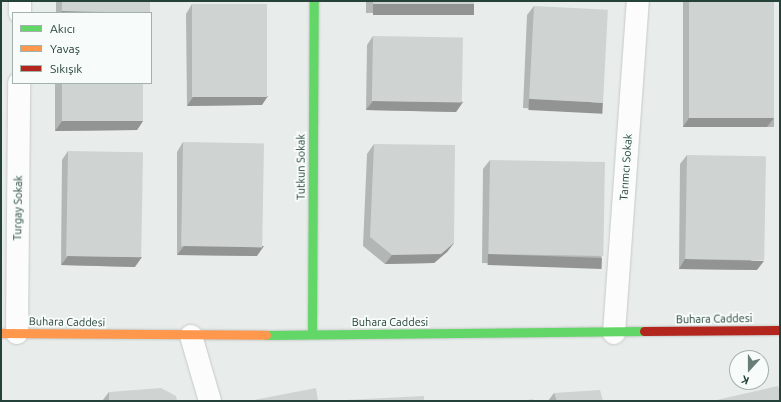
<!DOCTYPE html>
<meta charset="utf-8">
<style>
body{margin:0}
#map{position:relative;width:781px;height:402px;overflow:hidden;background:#e8edeb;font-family:Ubuntu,sans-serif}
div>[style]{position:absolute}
.roads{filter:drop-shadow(0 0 1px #c5cac8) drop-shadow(0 0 1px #c5cac8)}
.street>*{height:22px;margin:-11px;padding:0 11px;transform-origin:11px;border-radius:11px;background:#fcfcfc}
.fast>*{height:9px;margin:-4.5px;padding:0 4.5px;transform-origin:4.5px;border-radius:4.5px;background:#63d668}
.slow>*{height:9px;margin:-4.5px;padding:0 4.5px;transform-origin:4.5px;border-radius:4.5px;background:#ff974d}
.jam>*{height:9px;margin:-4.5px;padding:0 4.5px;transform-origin:4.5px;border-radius:4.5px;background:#b3261e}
.wall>*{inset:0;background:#b2b6b5;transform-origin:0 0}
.shaded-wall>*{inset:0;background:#919493;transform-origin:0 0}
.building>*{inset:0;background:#cfd4d2;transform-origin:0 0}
span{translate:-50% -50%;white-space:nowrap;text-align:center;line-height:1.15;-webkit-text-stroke:4px #f7fbf9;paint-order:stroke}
.street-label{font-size:11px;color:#24423a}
.frame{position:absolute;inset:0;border:2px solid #24423a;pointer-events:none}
.legend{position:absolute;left:12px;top:12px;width:140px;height:72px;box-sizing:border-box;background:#f7fbf9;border:1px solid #a3b1ad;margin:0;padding:5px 7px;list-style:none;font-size:12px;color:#24423a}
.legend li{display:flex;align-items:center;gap:8px;height:20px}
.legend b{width:20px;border:1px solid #a3b1ad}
.north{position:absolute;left:729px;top:350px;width:40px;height:40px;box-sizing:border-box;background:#f7fbf9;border:1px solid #a3b1ad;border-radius:50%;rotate:201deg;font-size:11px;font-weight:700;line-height:16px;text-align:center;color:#24423a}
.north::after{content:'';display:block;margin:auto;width:14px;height:18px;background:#697e78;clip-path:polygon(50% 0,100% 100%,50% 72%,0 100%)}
</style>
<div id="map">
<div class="roads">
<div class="street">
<i style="left:20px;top:13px;width:12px;rotate:-90deg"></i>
<i style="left:17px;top:333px;width:250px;rotate:-89.5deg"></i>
<i style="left:614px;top:333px;width:333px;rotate:-85.9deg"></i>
<i style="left:191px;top:336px;width:68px;rotate:73.7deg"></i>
</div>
<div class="fast">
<i style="left:312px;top:334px;width:333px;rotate:-89.7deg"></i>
<i style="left:266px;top:335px;width:378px;rotate:-0.6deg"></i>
</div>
<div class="slow">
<i style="left:1px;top:333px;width:265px;rotate:0.4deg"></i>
</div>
<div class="jam">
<i style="left:644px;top:331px;width:136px;rotate:-0.4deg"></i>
</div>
</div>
<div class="wall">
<i style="left:56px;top:1px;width:94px;height:12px"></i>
<i style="left:366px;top:1px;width:108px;height:12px"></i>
<i style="left:683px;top:1px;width:91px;height:126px"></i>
<i style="clip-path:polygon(192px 4px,262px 105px,187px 106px,186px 14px)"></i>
<i style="clip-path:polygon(534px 6px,597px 112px,523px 108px,527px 15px)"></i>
<i style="clip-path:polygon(373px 36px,463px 102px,456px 112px,366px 110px,367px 45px)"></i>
<i style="clip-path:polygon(55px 83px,143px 83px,143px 121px,137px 130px,55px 131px)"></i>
<i style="clip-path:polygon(183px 142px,257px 256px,177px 255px,177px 152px)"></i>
<i style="clip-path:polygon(374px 144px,454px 243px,447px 252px,434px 263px,385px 264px,363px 246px,367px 154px)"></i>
<i style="clip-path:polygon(68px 151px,135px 267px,61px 265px,62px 160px)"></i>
<i style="clip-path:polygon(687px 155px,757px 270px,679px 269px,680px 164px)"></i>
<i style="clip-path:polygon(490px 160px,602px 257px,596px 266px,482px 263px,483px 169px)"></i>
<i style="clip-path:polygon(109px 392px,177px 401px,102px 401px)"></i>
<i style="clip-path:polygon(554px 393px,603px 401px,548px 401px)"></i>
</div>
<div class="shaded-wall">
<i style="left:373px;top:4px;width:101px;height:11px"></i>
<i style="clip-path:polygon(62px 11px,132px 13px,61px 13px)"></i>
<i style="clip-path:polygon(268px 96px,262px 105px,187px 106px,193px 97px)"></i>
<i style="left:529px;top:99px;width:74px;height:11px;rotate:3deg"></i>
<i style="clip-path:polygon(373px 101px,463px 102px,456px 112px,366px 110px)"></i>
<i style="clip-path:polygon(689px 118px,774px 118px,767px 127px,683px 127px)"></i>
<i style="clip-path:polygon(62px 121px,143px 121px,137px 130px,55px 131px)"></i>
<i style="clip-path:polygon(454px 243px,447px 252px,434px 263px,385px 264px,392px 255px)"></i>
<i style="clip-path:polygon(184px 246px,264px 246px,257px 256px,177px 255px)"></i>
<i style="left:488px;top:254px;width:114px;height:11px;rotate:2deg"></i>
<i style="clip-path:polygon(68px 256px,142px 257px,135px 267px,61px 265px)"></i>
<i style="clip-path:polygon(685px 259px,764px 261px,757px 270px,679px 269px)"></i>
</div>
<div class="building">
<i style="clip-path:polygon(62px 1px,150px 1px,150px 13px,62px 11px)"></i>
<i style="left:373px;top:1px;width:101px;height:3px"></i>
<i style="left:689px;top:1px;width:85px;height:117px"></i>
<i style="left:192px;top:4px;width:75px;height:93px"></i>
<i style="left:534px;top:6px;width:74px;height:93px;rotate:3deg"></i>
<i style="left:373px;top:36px;width:90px;height:65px;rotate:1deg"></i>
<i style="left:62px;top:83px;width:81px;height:38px"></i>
<i style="left:183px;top:142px;width:81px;height:104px;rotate:1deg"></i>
<i style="clip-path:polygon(374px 144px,455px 145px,454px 243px,441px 254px,392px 255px,370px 237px)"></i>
<i style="left:68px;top:151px;width:75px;height:105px;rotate:1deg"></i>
<i style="left:687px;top:155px;width:79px;height:104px;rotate:1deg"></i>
<i style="left:490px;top:160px;width:115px;height:94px;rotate:1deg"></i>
<i style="clip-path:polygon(778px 386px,780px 392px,780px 401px,712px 401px)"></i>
<i style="clip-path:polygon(161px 388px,176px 396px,177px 401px,109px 401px,109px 392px)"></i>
<i style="clip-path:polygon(316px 388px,318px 401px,254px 401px,254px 400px)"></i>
<i style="clip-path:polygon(600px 390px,603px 401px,557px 401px,554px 393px)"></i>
<i style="clip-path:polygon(424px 396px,424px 401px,346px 401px,346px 400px)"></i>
<i style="clip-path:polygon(533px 399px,533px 401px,522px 401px)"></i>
</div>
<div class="street-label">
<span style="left:301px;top:167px;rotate:-90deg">Tutkun Sokak</span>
<span style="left:626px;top:167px;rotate:-86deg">Tarımcı Sokak</span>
<span style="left:18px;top:208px;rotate:-89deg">Turgay Sokak</span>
<span style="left:714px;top:319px;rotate:-1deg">Buhara Caddesi</span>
<span style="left:67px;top:322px;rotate:1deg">Buhara Caddesi</span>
<span style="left:390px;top:322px">Buhara Caddesi</span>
</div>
<div class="frame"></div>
<ul class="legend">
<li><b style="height:5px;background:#63d668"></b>Akıcı</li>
<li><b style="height:5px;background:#ff974d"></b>Yavaş</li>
<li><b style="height:5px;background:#b3261e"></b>Sıkışık</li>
</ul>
<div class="north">K</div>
</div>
